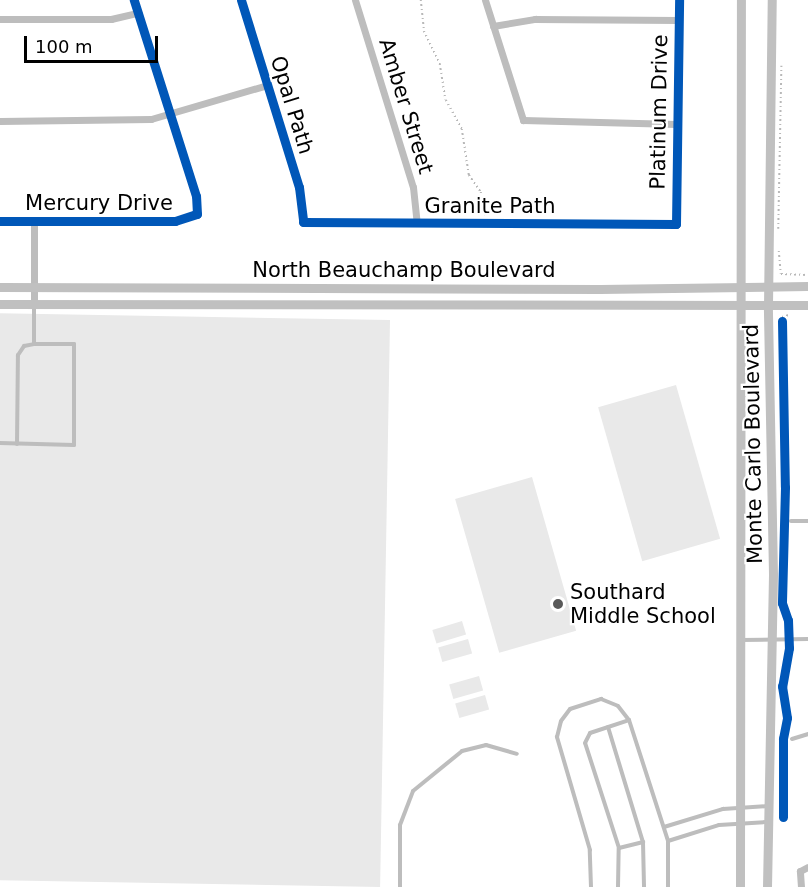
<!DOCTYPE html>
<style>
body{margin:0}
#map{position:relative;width:808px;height:887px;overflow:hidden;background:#fff;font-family:"DejaVu Sans",sans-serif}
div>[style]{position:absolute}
.green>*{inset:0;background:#e9e9e9;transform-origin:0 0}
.path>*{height:1.5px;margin-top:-0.75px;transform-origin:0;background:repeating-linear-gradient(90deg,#b8b8b8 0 1.5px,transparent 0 4.5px)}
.lane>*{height:4px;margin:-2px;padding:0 2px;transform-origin:2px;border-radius:2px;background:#bdbdbd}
.street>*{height:7px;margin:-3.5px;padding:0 3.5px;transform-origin:3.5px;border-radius:3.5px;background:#bdbdbd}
.secondary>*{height:9px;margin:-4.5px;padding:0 4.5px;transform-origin:4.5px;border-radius:4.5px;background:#c0c0c0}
.cycleway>*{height:9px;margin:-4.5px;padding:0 4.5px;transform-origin:4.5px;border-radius:4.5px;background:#0057b8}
.dots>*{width:16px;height:16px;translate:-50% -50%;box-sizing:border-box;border:3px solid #fff;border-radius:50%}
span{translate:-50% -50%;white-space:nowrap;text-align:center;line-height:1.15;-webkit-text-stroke:4.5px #fff;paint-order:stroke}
.street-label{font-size:21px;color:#000}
.poi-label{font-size:21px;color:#000}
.left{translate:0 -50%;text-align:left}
.scale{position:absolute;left:24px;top:36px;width:134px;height:27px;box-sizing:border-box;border:3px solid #000;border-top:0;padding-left:8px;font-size:18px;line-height:21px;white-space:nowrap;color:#000;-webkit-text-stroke:4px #fff;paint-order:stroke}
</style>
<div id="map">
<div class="green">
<i style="left:390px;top:320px;width:567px;height:390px;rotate:91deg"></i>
<i style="left:676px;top:385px;width:160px;height:81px;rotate:74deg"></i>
<i style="left:532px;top:477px;width:160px;height:80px;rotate:74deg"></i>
<i style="left:462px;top:621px;width:14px;height:31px;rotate:73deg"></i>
<i style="left:468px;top:639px;width:15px;height:31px;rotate:74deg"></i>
<i style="left:479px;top:676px;width:15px;height:31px;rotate:74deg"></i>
<i style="left:485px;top:695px;width:15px;height:31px;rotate:74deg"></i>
</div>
<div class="path">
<i style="left:421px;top:0;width:31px;rotate:84deg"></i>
<i style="left:424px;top:31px;width:37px;rotate:64deg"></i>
<i style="left:440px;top:64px;width:36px;rotate:81deg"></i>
<i style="left:446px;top:100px;width:33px;rotate:61deg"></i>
<i style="left:462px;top:129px;width:47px;rotate:81.3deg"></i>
<i style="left:469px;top:175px;width:21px;rotate:55deg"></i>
<i style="left:481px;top:192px;width:24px;rotate:78deg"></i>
<i style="left:778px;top:229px;width:163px;rotate:-88.9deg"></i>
<i style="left:779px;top:251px;width:23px;rotate:85deg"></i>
<i style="left:781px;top:274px;width:27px;rotate:2deg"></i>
<i style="left:782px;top:321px;width:4px;rotate:-90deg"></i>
<i style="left:782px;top:317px;width:7px;rotate:-16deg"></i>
</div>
<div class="lane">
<i style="left:0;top:443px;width:74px;rotate:1.5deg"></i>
<i style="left:74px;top:445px;width:101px;rotate:-90deg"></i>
<i style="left:74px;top:344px;width:40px;rotate:180deg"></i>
<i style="left:34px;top:344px;width:39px;rotate:-90deg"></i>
<i style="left:17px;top:444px;width:89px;rotate:-89.4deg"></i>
<i style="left:18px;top:355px;width:11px;rotate:-56deg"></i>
<i style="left:24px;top:346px;width:10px;rotate:-11deg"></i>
<i style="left:791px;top:521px;width:17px"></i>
<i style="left:740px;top:640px;width:68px;rotate:-0.8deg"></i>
<i style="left:608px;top:727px;width:120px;rotate:73.1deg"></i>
<i style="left:643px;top:842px;width:45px;rotate:88.7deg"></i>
<i style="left:792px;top:739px;width:17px;rotate:-17deg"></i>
<i style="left:664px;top:827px;width:62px;rotate:-17deg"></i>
<i style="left:723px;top:809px;width:45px;rotate:-3.8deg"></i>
<i style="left:668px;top:841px;width:53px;rotate:-17.4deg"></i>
<i style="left:719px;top:825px;width:48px;rotate:-3.6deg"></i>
<i style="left:619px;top:848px;width:25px;rotate:-14deg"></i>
<i style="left:400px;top:887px;width:62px;rotate:-90deg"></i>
<i style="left:400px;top:825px;width:36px;rotate:-69deg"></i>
<i style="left:413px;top:791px;width:63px;rotate:-39.2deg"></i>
<i style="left:462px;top:751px;width:25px;rotate:-14deg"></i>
<i style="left:486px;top:745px;width:32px;rotate:16deg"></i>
<i style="left:591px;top:887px;width:37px;rotate:-92deg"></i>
<i style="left:590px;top:850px;width:118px;rotate:-106.3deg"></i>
<i style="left:557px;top:737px;width:16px;rotate:-76deg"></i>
<i style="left:561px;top:721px;width:15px;rotate:-53deg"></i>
<i style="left:570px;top:709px;width:33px;rotate:-18deg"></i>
<i style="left:601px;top:699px;width:18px;rotate:22deg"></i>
<i style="left:618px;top:706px;width:18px;rotate:52deg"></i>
<i style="left:629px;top:720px;width:127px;rotate:72.1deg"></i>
<i style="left:668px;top:841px;width:46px;rotate:90deg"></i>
<i style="left:618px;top:887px;width:39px;rotate:-89deg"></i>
<i style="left:619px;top:848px;width:110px;rotate:-107.9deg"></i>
<i style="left:585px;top:743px;width:11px;rotate:-63deg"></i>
<i style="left:590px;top:733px;width:41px;rotate:-18.4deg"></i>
</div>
<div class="street">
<i style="left:241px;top:0;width:196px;rotate:72.8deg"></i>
<i style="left:299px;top:187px;width:35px;rotate:83deg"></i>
<i style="left:303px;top:222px;width:373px;rotate:0.3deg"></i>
<i style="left:676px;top:224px;width:224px;rotate:-89.2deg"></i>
<i style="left:355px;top:0;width:196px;rotate:72.8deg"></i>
<i style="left:413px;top:187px;width:36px;rotate:84deg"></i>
<i style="left:485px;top:0;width:126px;rotate:72.4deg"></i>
<i style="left:523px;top:120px;width:153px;rotate:1.5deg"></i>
<i style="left:0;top:19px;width:111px"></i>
<i style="left:111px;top:19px;width:28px;rotate:-13deg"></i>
<i style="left:493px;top:26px;width:43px;rotate:-9.5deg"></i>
<i style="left:535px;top:19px;width:143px;rotate:0.4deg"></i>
<i style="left:0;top:121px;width:151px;rotate:-0.8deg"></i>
<i style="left:151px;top:119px;width:121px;rotate:-16.3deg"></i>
<i style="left:0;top:221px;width:175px"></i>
<i style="left:175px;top:221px;width:23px;rotate:-18deg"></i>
<i style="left:197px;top:214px;width:18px;rotate:-93deg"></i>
<i style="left:196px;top:196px;width:206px;rotate:-107.6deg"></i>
<i style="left:34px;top:221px;width:83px;rotate:90deg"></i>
<i style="left:801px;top:887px;width:16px;rotate:-94deg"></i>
<i style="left:800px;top:871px;width:9px;rotate:-27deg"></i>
</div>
<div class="secondary">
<i style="left:0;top:287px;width:600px;rotate:0.19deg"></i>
<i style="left:600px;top:289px;width:208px;rotate:-0.8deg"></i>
<i style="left:0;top:304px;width:808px;rotate:0.07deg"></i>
<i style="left:740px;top:887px;width:887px;rotate:-89.94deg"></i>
<i style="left:767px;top:887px;width:313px;rotate:-88.9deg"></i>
<i style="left:773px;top:574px;width:268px;rotate:-91.1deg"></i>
<i style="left:768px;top:306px;width:306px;rotate:-89.3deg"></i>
</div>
<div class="cycleway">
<i style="left:241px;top:0;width:196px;rotate:72.8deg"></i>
<i style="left:299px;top:187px;width:35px;rotate:83deg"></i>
<i style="left:303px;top:222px;width:373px;rotate:0.3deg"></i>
<i style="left:676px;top:224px;width:224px;rotate:-89.2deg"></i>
<i style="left:0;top:221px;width:175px"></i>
<i style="left:175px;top:221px;width:23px;rotate:-18deg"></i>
<i style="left:197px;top:214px;width:18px;rotate:-93deg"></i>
<i style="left:196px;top:196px;width:206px;rotate:-107.6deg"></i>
<i style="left:782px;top:321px;width:166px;rotate:89deg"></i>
<i style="left:785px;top:487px;width:116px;rotate:91.5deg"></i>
<i style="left:782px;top:603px;width:18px;rotate:71deg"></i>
<i style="left:788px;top:620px;width:28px;rotate:88deg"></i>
<i style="left:789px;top:648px;width:39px;rotate:100deg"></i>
<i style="left:782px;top:686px;width:32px;rotate:81deg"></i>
<i style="left:787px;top:718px;width:21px;rotate:101deg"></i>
<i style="left:783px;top:739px;width:78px;rotate:90deg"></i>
</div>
<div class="dots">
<i style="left:558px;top:604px;background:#595959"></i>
</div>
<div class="street-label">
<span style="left:292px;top:105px;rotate:73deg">Opal Path</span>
<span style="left:406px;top:106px;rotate:73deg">Amber Street</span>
<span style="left:659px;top:112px;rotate:-89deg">Platinum Drive</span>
<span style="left:99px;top:203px">Mercury Drive</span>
<span style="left:490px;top:206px">Granite Path</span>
<span style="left:404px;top:270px">North Beauchamp Boulevard</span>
<span style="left:753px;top:444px;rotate:-91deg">Monte Carlo Boulevard</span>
</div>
<div class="poi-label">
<span class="left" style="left:570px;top:604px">Southard<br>Middle School</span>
</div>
<div class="scale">100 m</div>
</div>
